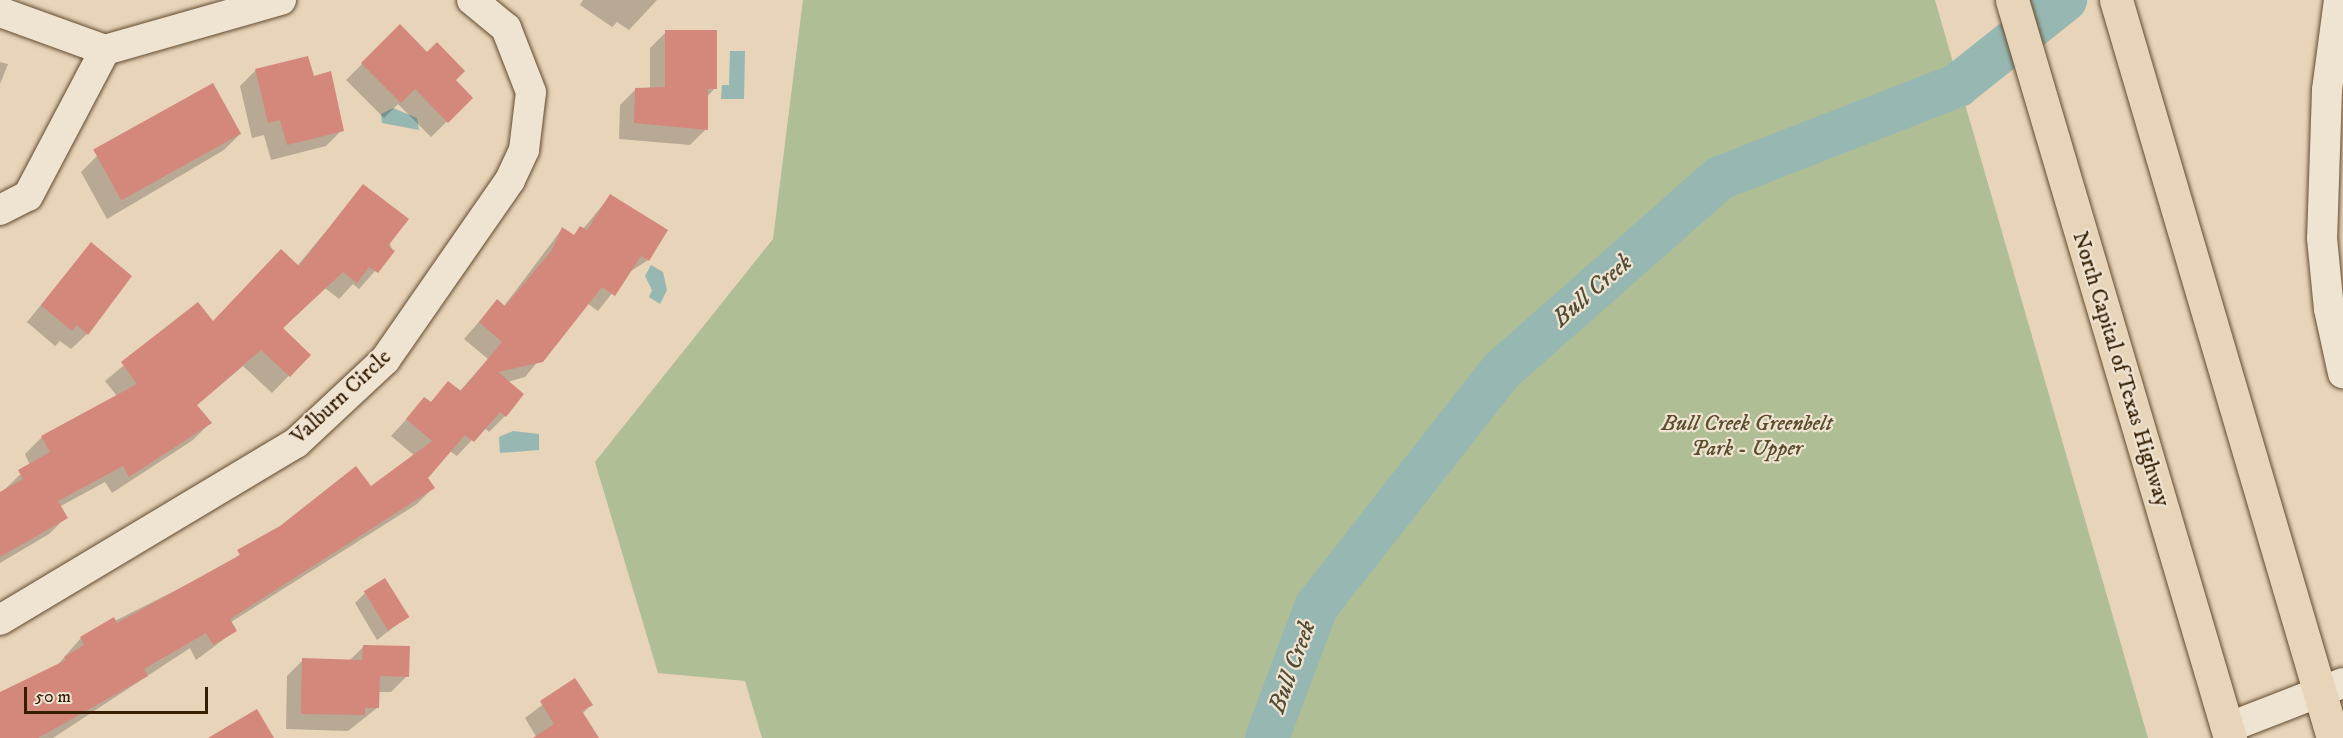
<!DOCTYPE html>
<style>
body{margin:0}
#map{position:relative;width:2343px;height:738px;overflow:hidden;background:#e7d4b9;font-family:"IM FELL DW Pica",serif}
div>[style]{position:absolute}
.green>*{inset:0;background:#afbe94}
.water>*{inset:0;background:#97b8b2}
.shadow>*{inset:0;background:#0003}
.river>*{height:44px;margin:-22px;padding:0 22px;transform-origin:22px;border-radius:22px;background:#97b8b2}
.building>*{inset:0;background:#d4887b;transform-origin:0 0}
.roads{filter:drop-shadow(0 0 2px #624b2e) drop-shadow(0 0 2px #624b2e)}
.minor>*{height:30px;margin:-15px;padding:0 15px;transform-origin:15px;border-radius:15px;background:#efe3d2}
.highway>*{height:33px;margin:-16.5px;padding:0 16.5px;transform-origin:16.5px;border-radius:16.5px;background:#e7d4b9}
span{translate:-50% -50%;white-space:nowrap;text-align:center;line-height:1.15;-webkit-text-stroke:4.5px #efe3d2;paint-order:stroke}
.street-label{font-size:22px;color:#351d00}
.park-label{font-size:22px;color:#5a4d2c;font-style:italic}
.water-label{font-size:24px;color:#524c35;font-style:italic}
.scale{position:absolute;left:24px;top:687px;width:184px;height:27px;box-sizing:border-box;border:3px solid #351d00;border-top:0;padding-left:8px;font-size:18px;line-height:21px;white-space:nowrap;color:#351d00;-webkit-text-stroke:4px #efe3d2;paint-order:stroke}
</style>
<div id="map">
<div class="green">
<i style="clip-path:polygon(803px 0,1935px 0,2148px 738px,762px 738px,745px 681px,658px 673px,595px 462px,773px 239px)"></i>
</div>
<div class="water">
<i style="clip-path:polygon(730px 51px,745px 51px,744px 99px,721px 99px,722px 85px,729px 85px)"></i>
<i style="clip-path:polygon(393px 108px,417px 118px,419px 130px,382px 123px,381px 114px)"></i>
<i style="clip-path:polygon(651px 265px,663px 272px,667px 290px,660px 304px,649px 297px,652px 290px,645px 276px)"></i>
<i style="clip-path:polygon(513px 431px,539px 434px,539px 450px,500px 453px,499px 437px)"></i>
</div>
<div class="shadow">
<i style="clip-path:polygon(583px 0,657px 0,629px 30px,617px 22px,612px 27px,580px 5px)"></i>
<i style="clip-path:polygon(400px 26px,471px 98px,431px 137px,398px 104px,384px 118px,346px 80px)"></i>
<i style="clip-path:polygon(666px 32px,715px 88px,707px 97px,706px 129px,690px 145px,619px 139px,620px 105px,636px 89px,650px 89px,650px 48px)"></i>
<i style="clip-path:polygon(0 62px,8px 64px,0 84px)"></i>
<i style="clip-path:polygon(256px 70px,313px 78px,342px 130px,326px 146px,271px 160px,264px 135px,252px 138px,240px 86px)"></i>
<i style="clip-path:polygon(240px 134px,224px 150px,107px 219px,81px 172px,97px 156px)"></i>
<i style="clip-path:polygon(364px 186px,393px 251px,359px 289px,353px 284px,339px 299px,325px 288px,282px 329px,309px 355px,272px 393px,243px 366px,196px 406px,210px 423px,193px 440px,112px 493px,105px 482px,59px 507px,66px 517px,49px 534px,0 563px,0 494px,30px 465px,25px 454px,42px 437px,117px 396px,105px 381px,198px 304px,212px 323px,297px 266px)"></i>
<i style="clip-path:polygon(610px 196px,648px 260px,628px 273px,598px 311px,587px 303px,525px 377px,507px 382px,505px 416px,489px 432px,484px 427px,457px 456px,450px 451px,426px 478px,433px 488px,417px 504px,231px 622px,235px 631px,196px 660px,190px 648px,53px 738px,0 738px,0 694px,53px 670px,81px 638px,222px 567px,280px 527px,370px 488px,415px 456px,391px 436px,425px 399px,430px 403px,449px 383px,459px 392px,488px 359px,464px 339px,497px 301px,504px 306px,562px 229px,573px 236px,583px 229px)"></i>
<i style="clip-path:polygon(91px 244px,87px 334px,71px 349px,60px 341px,55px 346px,27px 322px)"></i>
<i style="clip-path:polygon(365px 593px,407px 617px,377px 640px,355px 603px)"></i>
<i style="clip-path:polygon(363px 647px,407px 676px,391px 692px,378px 692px,377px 708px,348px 731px,286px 729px,287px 676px,303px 660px,349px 661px)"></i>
<i style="clip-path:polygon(575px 680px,591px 705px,582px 714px,596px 738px,537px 738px,525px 718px)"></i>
</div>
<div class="river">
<i style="left:1267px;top:738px;width:140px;rotate:-69.5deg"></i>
<i style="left:1316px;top:607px;width:301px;rotate:-51.9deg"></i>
<i style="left:1502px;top:370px;width:290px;rotate:-41.4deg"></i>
<i style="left:1720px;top:178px;width:256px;rotate:-21.3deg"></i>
<i style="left:1958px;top:85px;width:137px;rotate:-38.5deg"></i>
</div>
<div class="building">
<i style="clip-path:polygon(400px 24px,427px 52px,437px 42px,465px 71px,456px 80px,473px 98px,448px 123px,415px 89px,401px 103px,361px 63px)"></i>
<i style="clip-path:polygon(665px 30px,717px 30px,717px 89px,708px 89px,708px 130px,634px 123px,635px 88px,665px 87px)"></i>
<i style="clip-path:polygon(308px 56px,314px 76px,331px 71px,344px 131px,287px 145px,280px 120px,268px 123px,255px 69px)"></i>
<i style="left:213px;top:83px;width:58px;height:137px;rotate:61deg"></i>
<i style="clip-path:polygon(363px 184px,409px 219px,388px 246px,395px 251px,378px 273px,369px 267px,357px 283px,343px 272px,283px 328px,311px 355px,290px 377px,261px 350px,197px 405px,212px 423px,129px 477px,123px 466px,58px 501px,68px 518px,0 557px,0 492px,23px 479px,18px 470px,50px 452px,41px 436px,137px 384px,121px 362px,198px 302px,213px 321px,281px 249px,299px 266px)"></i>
<i style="clip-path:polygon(610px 194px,668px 230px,649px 261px,641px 256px,615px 296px,602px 287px,543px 362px,498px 372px,524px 394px,506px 417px,500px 412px,474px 442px,465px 435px,428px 478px,435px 488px,230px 619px,237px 631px,213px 645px,206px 633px,144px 669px,148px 676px,38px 738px,0 738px,0 692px,66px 660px,64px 657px,84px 645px,80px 637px,114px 617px,117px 623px,240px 555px,237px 550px,280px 526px,356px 466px,371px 486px,432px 441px,406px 419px,424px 397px,431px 402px,448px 381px,461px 391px,502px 342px,479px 322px,497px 299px,505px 306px,552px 250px,562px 227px,574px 235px,580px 226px,587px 230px)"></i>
<i style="clip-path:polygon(91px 242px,132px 276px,88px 335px,77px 325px,72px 331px,41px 305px)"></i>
<i style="left:385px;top:578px;width:46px;height:25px;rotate:58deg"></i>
<i style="clip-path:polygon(363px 645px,410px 646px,409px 677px,380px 676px,379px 708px,365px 708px,365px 715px,301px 714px,302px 658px,362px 660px)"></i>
<i style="clip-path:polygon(575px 678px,593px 705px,582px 711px,599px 738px,533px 738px,554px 724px,540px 701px)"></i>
<i style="clip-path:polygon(257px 709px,274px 738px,208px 738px)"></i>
</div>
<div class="roads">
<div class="minor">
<i style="left:2339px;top:0;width:91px;rotate:97.6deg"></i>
<i style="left:2327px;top:90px;width:148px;rotate:91.9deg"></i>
<i style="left:2322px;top:238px;width:71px;rotate:84.4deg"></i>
<i style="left:2329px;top:309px;width:66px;rotate:77.7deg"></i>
<i style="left:0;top:12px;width:112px;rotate:19.9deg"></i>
<i style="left:105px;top:50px;width:183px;rotate:-15.9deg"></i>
<i style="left:0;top:210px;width:31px;rotate:-27deg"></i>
<i style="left:28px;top:196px;width:165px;rotate:-62.2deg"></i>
<i style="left:0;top:620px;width:345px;rotate:-30.9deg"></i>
<i style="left:296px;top:443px;width:122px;rotate:-43deg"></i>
<i style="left:385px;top:360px;width:219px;rotate:-55.2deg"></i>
<i style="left:510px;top:180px;width:33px;rotate:-65deg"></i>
<i style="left:524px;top:150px;width:58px;rotate:-83.1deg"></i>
<i style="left:531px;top:92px;width:69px;rotate:-111.3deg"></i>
<i style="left:506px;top:28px;width:44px;rotate:-140.5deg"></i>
<i style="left:2227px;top:728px;width:124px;rotate:-21.2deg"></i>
</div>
<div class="highway">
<i style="left:2012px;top:0;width:770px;rotate:73.54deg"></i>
<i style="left:2116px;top:0;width:769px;rotate:73.61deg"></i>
</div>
</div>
<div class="street-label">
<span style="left:2121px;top:369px;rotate:73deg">North Capital of Texas Highway</span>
<span style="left:341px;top:397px;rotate:-43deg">Valburn Circle</span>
</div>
<div class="park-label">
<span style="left:1747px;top:436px">Bull Creek Greenbelt<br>Park - Upper</span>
</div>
<div class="water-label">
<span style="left:1593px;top:291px;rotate:-41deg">Bull Creek</span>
<span style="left:1293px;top:667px;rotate:-70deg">Bull Creek</span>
</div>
<div class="scale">50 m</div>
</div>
